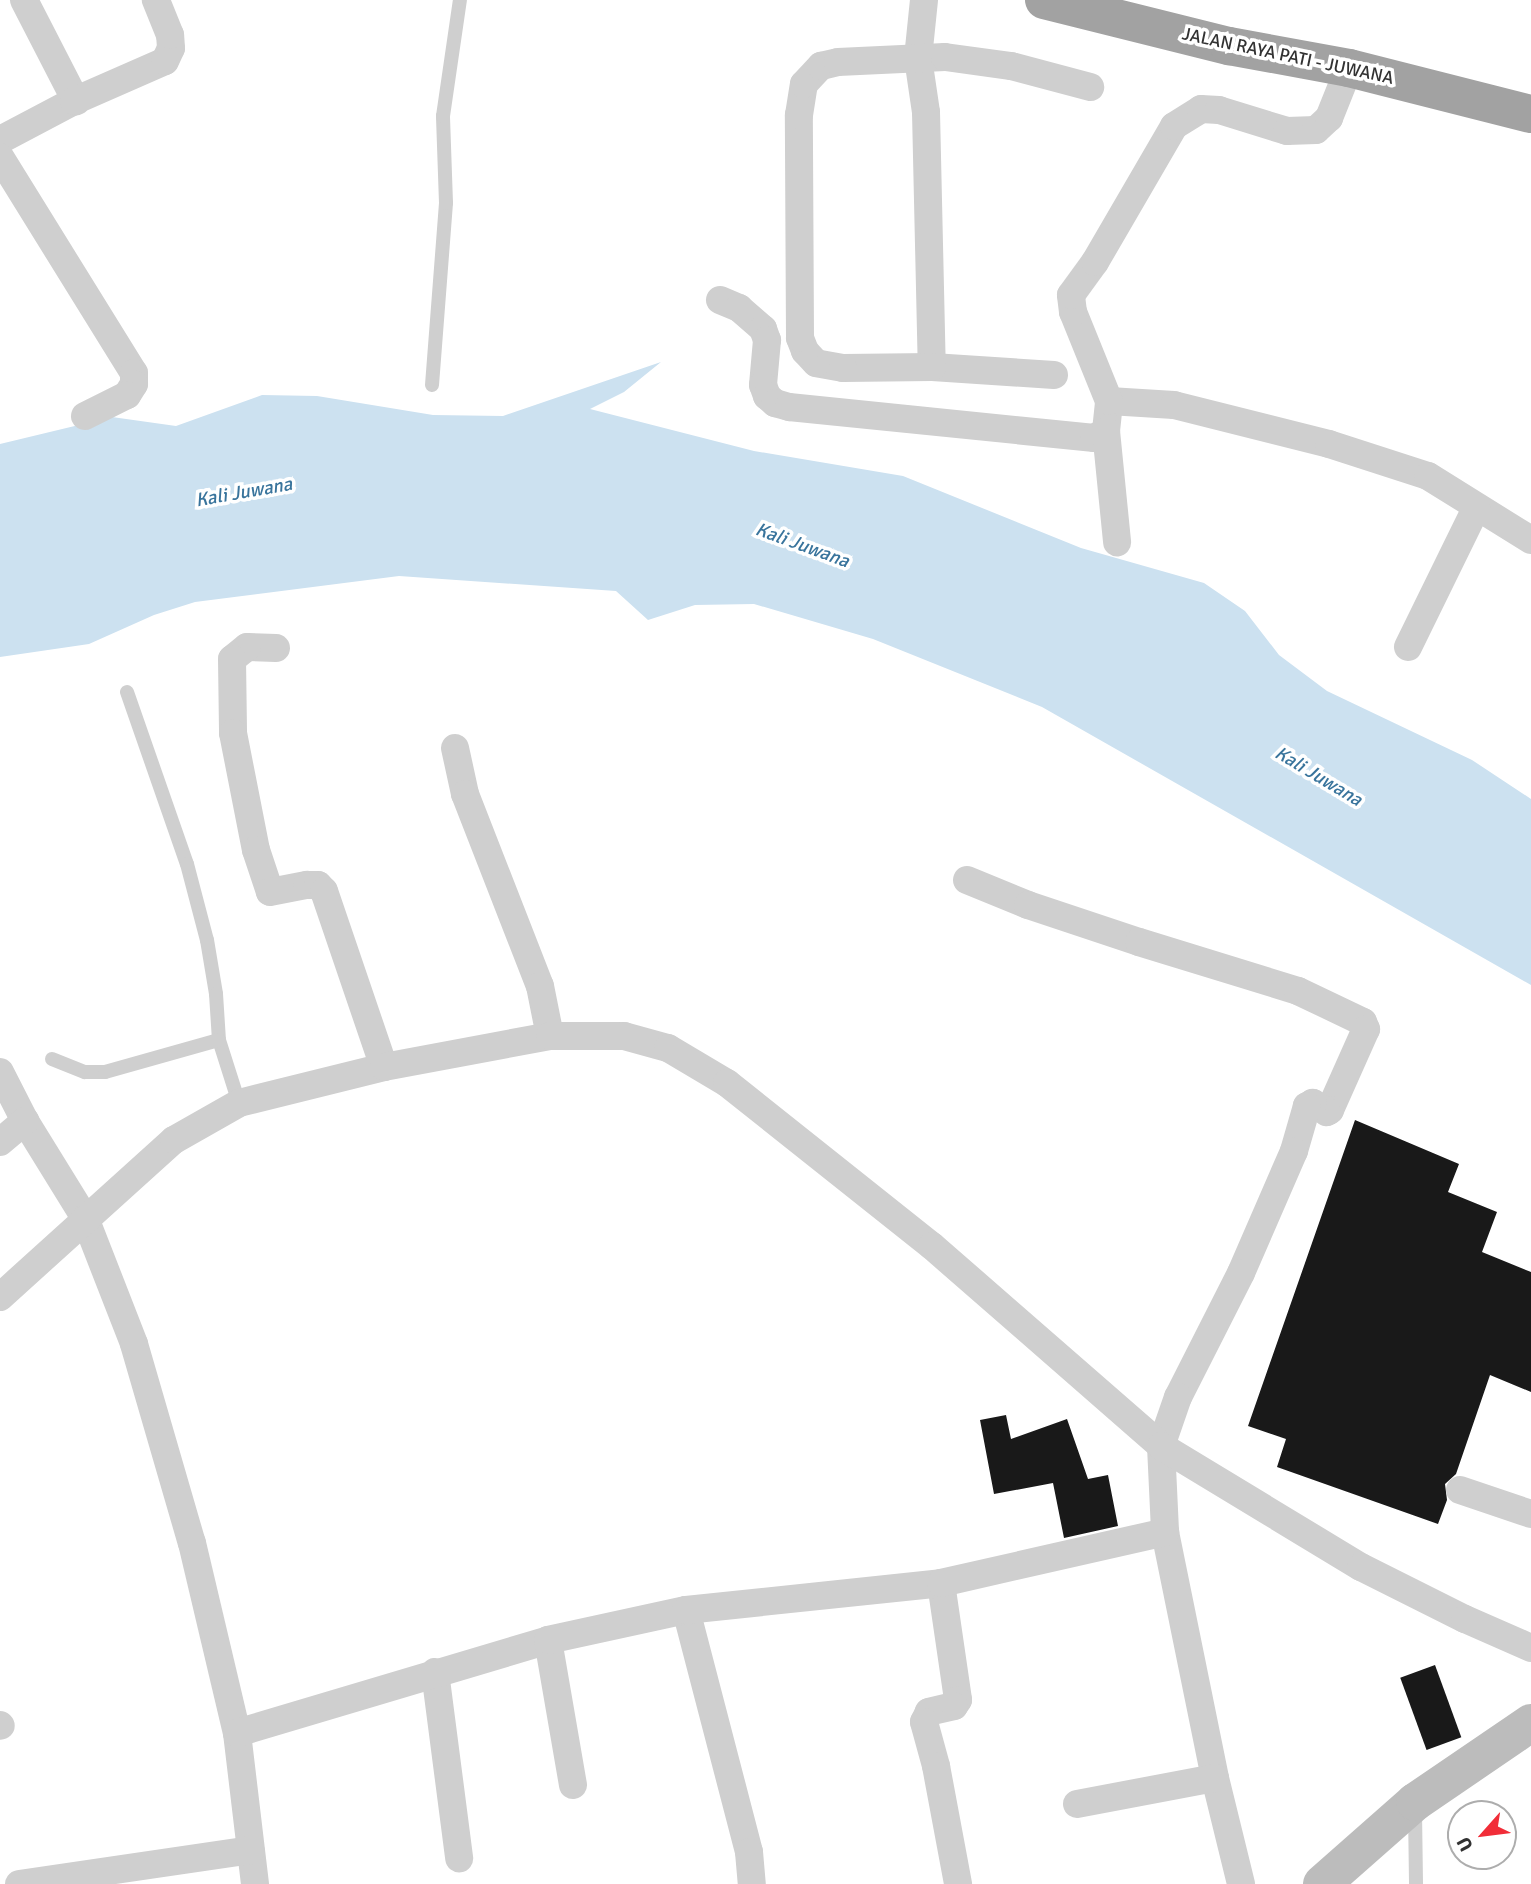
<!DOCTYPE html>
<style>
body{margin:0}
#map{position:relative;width:1531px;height:1884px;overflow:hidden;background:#fff;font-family:Signika,sans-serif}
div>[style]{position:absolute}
.water>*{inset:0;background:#cce1f0}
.building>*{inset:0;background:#191919;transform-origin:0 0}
.service>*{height:14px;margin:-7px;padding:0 7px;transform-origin:7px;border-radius:7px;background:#cfcfcf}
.minor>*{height:28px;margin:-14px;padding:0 14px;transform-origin:14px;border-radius:14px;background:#cfcfcf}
.secondary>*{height:38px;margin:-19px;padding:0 19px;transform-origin:19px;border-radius:19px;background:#bcbcbc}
.trunk>*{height:38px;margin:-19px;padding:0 19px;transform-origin:19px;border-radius:19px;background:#a2a2a2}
span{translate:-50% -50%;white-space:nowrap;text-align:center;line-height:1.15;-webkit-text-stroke:7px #fff;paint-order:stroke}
.street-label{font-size:18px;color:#323232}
.water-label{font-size:19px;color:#39749c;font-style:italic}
.north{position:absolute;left:1447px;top:1800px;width:70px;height:70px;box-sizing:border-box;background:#fff;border:2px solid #adadad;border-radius:50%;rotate:242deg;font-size:19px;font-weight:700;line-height:28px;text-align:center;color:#323232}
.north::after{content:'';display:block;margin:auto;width:24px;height:32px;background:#f12d38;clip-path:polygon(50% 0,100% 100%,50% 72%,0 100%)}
</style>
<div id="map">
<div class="water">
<i style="clip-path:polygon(661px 362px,624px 392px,590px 409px,754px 451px,903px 476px,1081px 548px,1204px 583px,1245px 611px,1279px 655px,1327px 691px,1472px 760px,1531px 799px,1531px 985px,1042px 707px,873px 639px,754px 604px,695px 605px,648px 620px,616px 591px,399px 576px,195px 602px,154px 615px,89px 644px,0 657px,0 444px,112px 417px,176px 426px,262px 395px,317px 396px,433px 415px,503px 416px)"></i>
</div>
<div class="building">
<i style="clip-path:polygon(1355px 1120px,1459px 1164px,1448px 1192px,1497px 1212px,1482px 1252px,1531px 1272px,1531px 1392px,1490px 1375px,1456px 1474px,1445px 1484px,1447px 1500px,1438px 1524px,1277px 1467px,1286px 1439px,1248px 1426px)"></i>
<i style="clip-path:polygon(1006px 1415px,1011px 1439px,1067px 1419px,1088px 1479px,1108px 1475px,1118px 1526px,1064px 1538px,1053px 1483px,994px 1494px,980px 1420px)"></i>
<i style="left:1435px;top:1665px;width:77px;height:37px;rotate:70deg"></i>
</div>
<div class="service">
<i style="left:432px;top:385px;width:183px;rotate:-85.6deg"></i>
<i style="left:446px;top:203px;width:87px;rotate:-92deg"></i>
<i style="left:443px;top:116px;width:117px;rotate:-81.7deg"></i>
<i style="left:127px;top:692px;width:182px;rotate:70.8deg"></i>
<i style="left:187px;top:864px;width:79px;rotate:75.3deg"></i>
<i style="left:207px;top:940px;width:55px;rotate:80.5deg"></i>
<i style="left:216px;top:994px;width:46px;rotate:86.3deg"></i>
<i style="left:219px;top:1040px;width:66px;rotate:72.4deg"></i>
<i style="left:52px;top:1059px;width:35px;rotate:22deg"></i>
<i style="left:85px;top:1072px;width:20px"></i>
<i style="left:105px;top:1072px;width:118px;rotate:-15.7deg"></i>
<i style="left:1415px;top:1811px;width:73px;rotate:89.2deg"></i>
</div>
<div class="minor">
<i style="left:24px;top:0;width:114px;rotate:62.8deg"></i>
<i style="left:924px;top:0;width:58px;rotate:95.9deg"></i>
<i style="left:918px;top:58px;width:55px;rotate:81.6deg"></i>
<i style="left:926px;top:112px;width:255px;rotate:88.7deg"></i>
<i style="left:0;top:140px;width:84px;rotate:-27.8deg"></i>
<i style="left:74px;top:101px;width:99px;rotate:-23.7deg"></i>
<i style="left:165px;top:61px;width:14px;rotate:-65deg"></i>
<i style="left:171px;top:48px;width:13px;rotate:-94deg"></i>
<i style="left:170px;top:35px;width:38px;rotate:-112deg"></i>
<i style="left:0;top:157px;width:254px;rotate:58.2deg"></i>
<i style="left:134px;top:373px;width:11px;rotate:90deg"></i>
<i style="left:134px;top:384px;width:13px;rotate:122deg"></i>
<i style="left:127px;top:395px;width:47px;rotate:153.4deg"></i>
<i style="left:720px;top:300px;width:21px;rotate:23deg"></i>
<i style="left:739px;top:308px;width:32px;rotate:41deg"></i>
<i style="left:763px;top:329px;width:12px;rotate:70deg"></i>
<i style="left:767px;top:340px;width:45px;rotate:95.1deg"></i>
<i style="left:763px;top:385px;width:12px;rotate:70deg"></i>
<i style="left:767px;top:396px;width:11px;rotate:41deg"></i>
<i style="left:775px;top:403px;width:15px;rotate:16deg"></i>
<i style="left:789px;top:407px;width:307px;rotate:5.8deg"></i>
<i style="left:1094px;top:438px;width:14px;rotate:-30deg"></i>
<i style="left:1106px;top:431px;width:30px;rotate:-84deg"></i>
<i style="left:1109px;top:401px;width:65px;rotate:3.5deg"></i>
<i style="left:1174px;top:405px;width:160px;rotate:14.1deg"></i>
<i style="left:1329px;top:444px;width:104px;rotate:17.9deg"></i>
<i style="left:1428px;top:476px;width:121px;rotate:31.9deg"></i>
<i style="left:1054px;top:375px;width:122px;rotate:-176.2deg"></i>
<i style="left:932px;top:367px;width:89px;rotate:179.4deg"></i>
<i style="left:843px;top:368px;width:27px;rotate:-170deg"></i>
<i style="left:816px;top:363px;width:16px;rotate:-133deg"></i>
<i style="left:805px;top:351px;width:14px;rotate:-111deg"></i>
<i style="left:800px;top:338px;width:223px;rotate:-90.3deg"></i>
<i style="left:799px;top:115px;width:31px;rotate:-81deg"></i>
<i style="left:804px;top:84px;width:25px;rotate:-47deg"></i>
<i style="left:821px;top:66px;width:17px;rotate:-13deg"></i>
<i style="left:838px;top:62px;width:107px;rotate:-2.7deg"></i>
<i style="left:945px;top:57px;width:67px;rotate:7.8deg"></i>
<i style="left:1011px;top:66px;width:82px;rotate:14.9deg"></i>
<i style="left:1109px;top:401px;width:96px;rotate:-112deg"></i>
<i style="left:1073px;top:312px;width:17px;rotate:-97deg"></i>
<i style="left:1071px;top:295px;width:41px;rotate:-54deg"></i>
<i style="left:1095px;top:262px;width:157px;rotate:-59.8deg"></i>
<i style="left:1174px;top:126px;width:32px;rotate:-32deg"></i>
<i style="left:1201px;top:109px;width:18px;rotate:3deg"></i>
<i style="left:1219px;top:110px;width:71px;rotate:17.2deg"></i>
<i style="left:1287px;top:131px;width:29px;rotate:-2deg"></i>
<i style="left:1316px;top:130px;width:18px;rotate:-43deg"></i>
<i style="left:1329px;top:118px;width:54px;rotate:-68.2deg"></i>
<i style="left:1106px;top:431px;width:112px;rotate:84.3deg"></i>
<i style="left:1408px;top:647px;width:155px;rotate:-63.9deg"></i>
<i style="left:276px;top:648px;width:29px;rotate:-178deg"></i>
<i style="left:247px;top:647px;width:19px;rotate:141deg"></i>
<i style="left:232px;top:659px;width:74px;rotate:89.2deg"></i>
<i style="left:233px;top:733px;width:119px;rotate:78.9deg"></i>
<i style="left:256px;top:850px;width:44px;rotate:71.6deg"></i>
<i style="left:270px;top:892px;width:38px;rotate:-11deg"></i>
<i style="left:307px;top:885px;width:11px"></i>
<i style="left:318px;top:885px;width:8px;rotate:45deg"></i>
<i style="left:324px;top:891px;width:186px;rotate:71.2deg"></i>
<i style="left:455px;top:748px;width:47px;rotate:77.7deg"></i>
<i style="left:465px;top:794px;width:206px;rotate:68.7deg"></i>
<i style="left:540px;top:986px;width:51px;rotate:78.7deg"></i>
<i style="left:967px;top:880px;width:66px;rotate:22.3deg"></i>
<i style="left:1028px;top:905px;width:117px;rotate:18.4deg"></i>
<i style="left:1139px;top:942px;width:166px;rotate:17.1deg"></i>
<i style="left:1298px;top:991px;width:72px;rotate:25.5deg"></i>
<i style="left:1363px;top:1022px;width:8px;rotate:67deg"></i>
<i style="left:1366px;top:1029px;width:89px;rotate:114deg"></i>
<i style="left:1330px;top:1110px;width:4px;rotate:146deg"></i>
<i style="left:1327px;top:1112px;width:17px;rotate:-147deg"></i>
<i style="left:1313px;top:1103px;width:7px;rotate:153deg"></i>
<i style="left:1307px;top:1106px;width:47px;rotate:106.1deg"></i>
<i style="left:1294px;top:1151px;width:133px;rotate:113.5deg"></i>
<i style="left:1241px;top:1273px;width:139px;rotate:116.9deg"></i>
<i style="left:1178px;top:1397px;width:52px;rotate:109.1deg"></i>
<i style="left:1161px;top:1446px;width:86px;rotate:87.3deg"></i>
<i style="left:1165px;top:1532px;width:251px;rotate:78.5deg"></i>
<i style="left:1215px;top:1778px;width:109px;rotate:76.2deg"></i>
<i style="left:0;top:1072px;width:55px;rotate:63deg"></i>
<i style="left:25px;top:1121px;width:114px;rotate:58.3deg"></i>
<i style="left:85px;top:1218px;width:135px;rotate:68.7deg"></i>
<i style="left:134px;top:1344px;width:207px;rotate:73.8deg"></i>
<i style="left:192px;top:1543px;width:195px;rotate:76.7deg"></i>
<i style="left:237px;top:1733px;width:152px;rotate:83.2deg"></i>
<i style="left:0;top:1142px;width:33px;rotate:-40deg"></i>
<i style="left:0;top:1297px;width:234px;rotate:-42.1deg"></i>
<i style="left:174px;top:1140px;width:75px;rotate:-29.6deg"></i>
<i style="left:239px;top:1103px;width:149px;rotate:-13.9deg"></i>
<i style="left:384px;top:1067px;width:169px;rotate:-10.6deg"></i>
<i style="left:550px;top:1036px;width:74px"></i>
<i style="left:624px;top:1036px;width:46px;rotate:15.3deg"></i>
<i style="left:668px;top:1048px;width:69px;rotate:30.7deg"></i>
<i style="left:727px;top:1083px;width:262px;rotate:38.5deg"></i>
<i style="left:932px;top:1246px;width:304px;rotate:41.1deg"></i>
<i style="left:1161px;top:1446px;width:234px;rotate:31.2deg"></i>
<i style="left:1361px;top:1567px;width:116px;rotate:26.6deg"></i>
<i style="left:1465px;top:1619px;width:72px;rotate:23.7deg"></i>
<i style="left:1460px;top:1490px;width:75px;rotate:18.7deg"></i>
<i style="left:941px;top:1583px;width:118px;rotate:81.7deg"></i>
<i style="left:958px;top:1700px;width:7px;rotate:124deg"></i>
<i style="left:954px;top:1706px;width:26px;rotate:167deg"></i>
<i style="left:929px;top:1712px;width:11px;rotate:117deg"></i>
<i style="left:924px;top:1722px;width:46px;rotate:74.7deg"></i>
<i style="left:936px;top:1766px;width:120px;rotate:79.4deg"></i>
<i style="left:686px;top:1610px;width:250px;rotate:75.4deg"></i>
<i style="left:749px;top:1852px;width:32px;rotate:85deg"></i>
<i style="left:435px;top:1672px;width:188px;rotate:82.6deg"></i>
<i style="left:0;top:1725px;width:1px;rotate:45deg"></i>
<i style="left:237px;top:1733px;width:325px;rotate:-16.6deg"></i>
<i style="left:573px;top:1785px;width:147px;rotate:-99.8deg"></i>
<i style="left:548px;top:1640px;width:141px;rotate:-12.3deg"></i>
<i style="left:686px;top:1610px;width:256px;rotate:-6deg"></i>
<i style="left:941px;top:1583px;width:230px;rotate:-12.8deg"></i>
<i style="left:1077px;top:1804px;width:140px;rotate:-10.7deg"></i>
<i style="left:19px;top:1884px;width:234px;rotate:-8.3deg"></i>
</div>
<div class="secondary">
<i style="left:1322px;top:1884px;width:124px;rotate:-41.4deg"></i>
<i style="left:1415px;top:1802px;width:140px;rotate:-34.3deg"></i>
</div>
<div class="trunk">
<i style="left:1044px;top:0;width:191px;rotate:14deg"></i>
<i style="left:1229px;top:46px;width:122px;rotate:10.4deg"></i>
<i style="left:1349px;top:68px;width:188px;rotate:14.2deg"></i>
</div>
<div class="street-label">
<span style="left:1288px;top:56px;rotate:12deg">JALAN RAYA PATI - JUWANA</span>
</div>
<div class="water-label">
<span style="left:244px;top:493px;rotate:-10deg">Kali Juwana</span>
<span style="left:802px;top:546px;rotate:20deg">Kali Juwana</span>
<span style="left:1318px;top:777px;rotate:31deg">Kali Juwana</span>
</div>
<div class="north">U</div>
</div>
